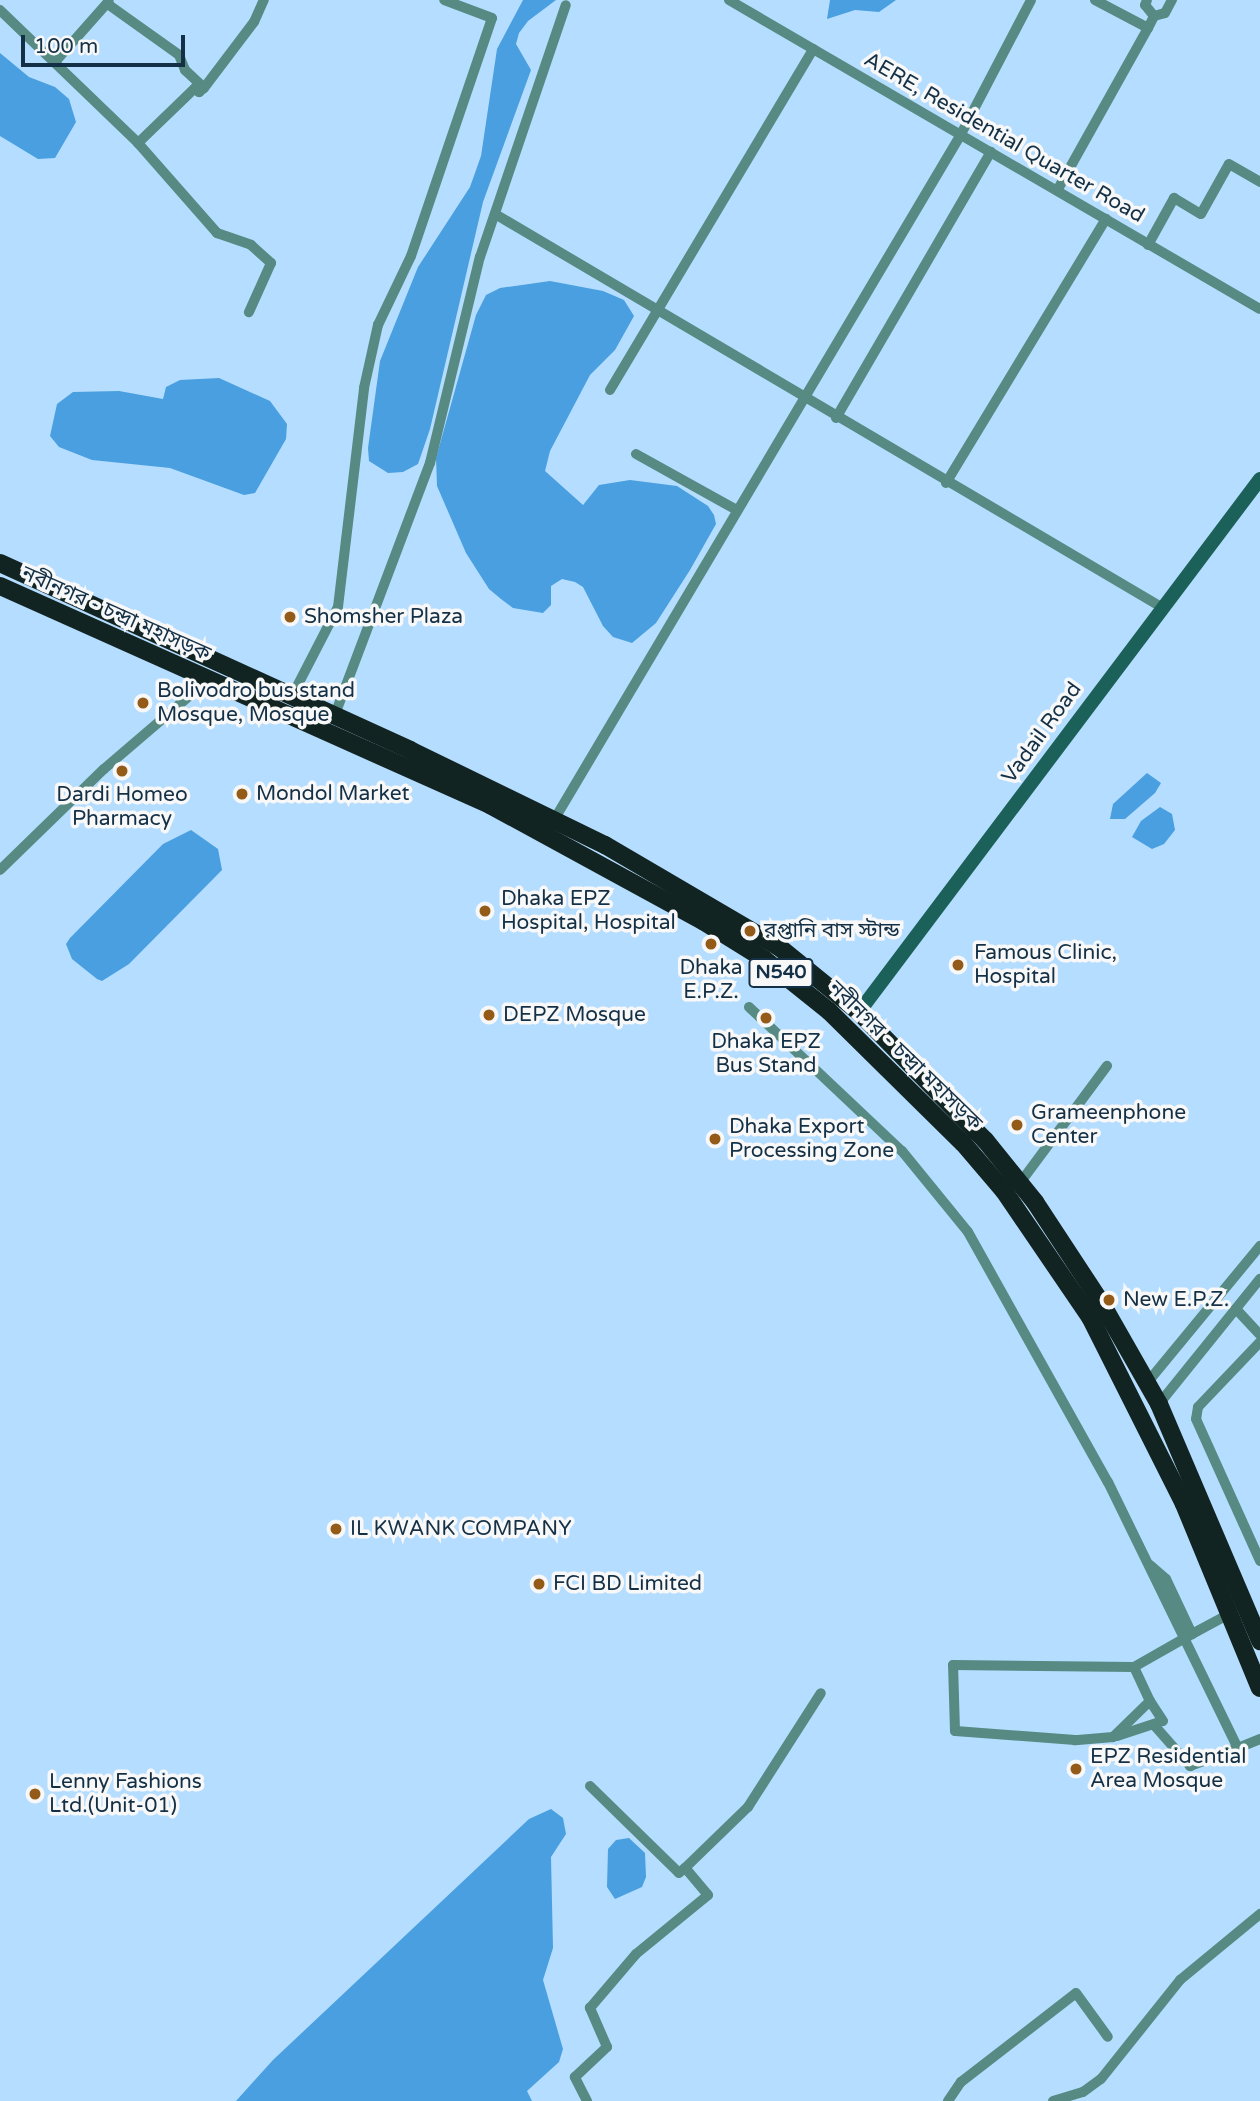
<!DOCTYPE html>
<meta charset="utf-8">
<style>
body{margin:0}
#map{position:relative;width:1260px;height:2101px;overflow:hidden;background:#b5ddff;font-family:"Varela Round","Noto Sans Bengali",sans-serif}
div>[style]{position:absolute}
.water>*{inset:0;background:#499fdf}
.street>*{height:10px;margin:-5px;padding:0 5px;transform-origin:5px;border-radius:5px;background:#568a82}
.secondary>*{height:14px;margin:-7px;padding:0 7px;transform-origin:7px;border-radius:7px;background:#1c6159}
.highway>*{height:18px;margin:-9px;padding:0 9px;transform-origin:9px;border-radius:9px;background:#122422}
.dots>*{width:19px;height:19px;translate:-50% -50%;box-sizing:border-box;border:4px solid #f8f8f8;border-radius:50%}
span{translate:-50% -50%;white-space:nowrap;text-align:center;line-height:1.15;-webkit-text-stroke:7px #f8f8f8;paint-order:stroke}
.shield-label span{padding:2px 5px;background:#f8f8f8;border:2px solid;border-radius:5px;-webkit-text-stroke-width:0}
.shield-label{font-size:19px;color:#143046;font-weight:700}
.street-label{font-size:21px;color:#143046}
.poi-label{font-size:21px;color:#143046}
.left{translate:0 -50%;text-align:left}
.scale{position:absolute;left:21px;top:35px;width:164px;height:32px;box-sizing:border-box;border:4px solid #143046;border-top:0;padding-left:9px;font-size:21px;line-height:24px;white-space:nowrap;color:#143046;-webkit-text-stroke:5px #f8f8f8;paint-order:stroke}
</style>
<div id="map">
<div class="water">
<i style="clip-path:polygon(523px 0,556px 0,528px 21px,519px 33px,516px 44px,531px 70px,483px 202px,430px 429px,418px 464px,403px 472px,388px 473px,369px 461px,368px 448px,380px 361px,418px 267px,470px 187px,481px 156px,497px 49px)"></i>
<i style="clip-path:polygon(830px 0,896px 0,879px 12px,855px 10px,827px 19px)"></i>
<i style="clip-path:polygon(0 53px,29px 77px,55px 87px,69px 99px,76px 122px,55px 158px,38px 159px,0 136px)"></i>
<i style="clip-path:polygon(550px 281px,603px 291px,624px 300px,634px 316px,615px 350px,590px 375px,550px 451px,545px 471px,583px 505px,599px 485px,630px 480px,677px 486px,708px 506px,714px 515px,716px 524px,690px 570px,656px 623px,632px 643px,613px 637px,603px 626px,583px 587px,575px 582px,562px 579px,551px 586px,551px 605px,543px 613px,513px 608px,501px 599px,489px 589px,466px 553px,437px 486px,436px 458px,476px 315px,486px 295px,500px 288px)"></i>
<i style="clip-path:polygon(219px 378px,270px 401px,287px 424px,286px 439px,255px 493px,244px 495px,170px 468px,92px 460px,59px 447px,50px 436px,57px 404px,73px 392px,119px 391px,163px 399px,166px 387px,180px 380px)"></i>
<i style="clip-path:polygon(1147px 773px,1161px 783px,1155px 793px,1125px 819px,1110px 819px,1113px 804px)"></i>
<i style="clip-path:polygon(1160px 807px,1172px 814px,1175px 830px,1164px 844px,1152px 849px,1132px 837px,1141px 821px)"></i>
<i style="clip-path:polygon(191px 830px,218px 849px,222px 870px,129px 964px,102px 981px,97px 979px,72px 959px,66px 944px,70px 938px,163px 844px)"></i>
<i style="clip-path:polygon(551px 1809px,563px 1818px,566px 1834px,551px 1857px,553px 1948px,543px 1980px,563px 2049px,559px 2062px,527px 2091px,532px 2101px,236px 2101px,273px 2060px,529px 1819px)"></i>
<i style="clip-path:polygon(629px 1838px,645px 1853px,646px 1877px,642px 1887px,615px 1899px,607px 1887px,608px 1849px,616px 1840px)"></i>
</div>
<div class="street">
<i style="left:729px;top:0;width:614px;rotate:30.2deg"></i>
<i style="left:1095px;top:0;width:60px;rotate:27.8deg"></i>
<i style="left:1148px;top:28px;width:13px;rotate:-63deg"></i>
<i style="left:1154px;top:16px;width:14px;rotate:-129deg"></i>
<i style="left:1145px;top:5px;width:5px;rotate:-68deg"></i>
<i style="left:109px;top:5px;width:86px;rotate:35.5deg"></i>
<i style="left:179px;top:55px;width:16px;rotate:68deg"></i>
<i style="left:185px;top:70px;width:26px;rotate:43deg"></i>
<i style="left:0;top:10px;width:192px;rotate:43.9deg"></i>
<i style="left:138px;top:143px;width:120px;rotate:48.7deg"></i>
<i style="left:217px;top:233px;width:36px;rotate:19deg"></i>
<i style="left:251px;top:245px;width:27px;rotate:42deg"></i>
<i style="left:271px;top:263px;width:54px;rotate:114.2deg"></i>
<i style="left:1154px;top:16px;width:11px;rotate:-15deg"></i>
<i style="left:1165px;top:13px;width:15px;rotate:-62deg"></i>
<i style="left:55px;top:62px;width:81px;rotate:-48.5deg"></i>
<i style="left:138px;top:143px;width:79px;rotate:-44deg"></i>
<i style="left:195px;top:88px;width:6px;rotate:45deg"></i>
<i style="left:199px;top:92px;width:6px;rotate:-39deg"></i>
<i style="left:204px;top:88px;width:83px;rotate:-52.9deg"></i>
<i style="left:254px;top:22px;width:24px;rotate:-66deg"></i>
<i style="left:1058px;top:189px;width:184px;rotate:-60.8deg"></i>
<i style="left:495px;top:214px;width:776px;rotate:30.53deg"></i>
<i style="left:1148px;top:245px;width:54px;rotate:-61deg"></i>
<i style="left:1174px;top:198px;width:31px;rotate:31deg"></i>
<i style="left:1201px;top:214px;width:57px;rotate:-60.8deg"></i>
<i style="left:1229px;top:164px;width:36px;rotate:30deg"></i>
<i style="left:610px;top:390px;width:397px;rotate:-59.2deg"></i>
<i style="left:836px;top:418px;width:308px;rotate:-59.8deg"></i>
<i style="left:636px;top:454px;width:113px;rotate:29.1deg"></i>
<i style="left:946px;top:483px;width:309px;rotate:-58.8deg"></i>
<i style="left:291px;top:698px;width:102px;rotate:-62.7deg"></i>
<i style="left:338px;top:607px;width:221px;rotate:-83.2deg"></i>
<i style="left:364px;top:388px;width:65px;rotate:-77.5deg"></i>
<i style="left:378px;top:325px;width:76px;rotate:-64.4deg"></i>
<i style="left:411px;top:256px;width:251px;rotate:-71.2deg"></i>
<i style="left:492px;top:18px;width:51px;rotate:-159.4deg"></i>
<i style="left:334px;top:717px;width:272px;rotate:-69.3deg"></i>
<i style="left:430px;top:463px;width:212px;rotate:-76.4deg"></i>
<i style="left:480px;top:257px;width:266px;rotate:-71.2deg"></i>
<i style="left:554px;top:820px;width:795px;rotate:-59.31deg"></i>
<i style="left:960px;top:136px;width:153px;rotate:-62.4deg"></i>
<i style="left:0;top:870px;width:145px;rotate:-44.2deg"></i>
<i style="left:104px;top:769px;width:137px;rotate:-40.6deg"></i>
<i style="left:749px;top:1007px;width:210px;rotate:43.3deg"></i>
<i style="left:902px;top:1151px;width:104px;rotate:50.8deg"></i>
<i style="left:968px;top:1232px;width:287px;rotate:60.8deg"></i>
<i style="left:1108px;top:1482px;width:296px;rotate:64deg"></i>
<i style="left:1238px;top:1748px;width:24px;rotate:-22deg"></i>
<i style="left:1020px;top:1183px;width:146px;rotate:-53.4deg"></i>
<i style="left:1236px;top:1309px;width:35px;rotate:47deg"></i>
<i style="left:1260px;top:1342px;width:90px;rotate:133.6deg"></i>
<i style="left:1198px;top:1407px;width:12px;rotate:99deg"></i>
<i style="left:1196px;top:1419px;width:156px;rotate:65.7deg"></i>
<i style="left:1147px;top:1383px;width:178px;rotate:-50.5deg"></i>
<i style="left:1159px;top:1404px;width:161px;rotate:-51.1deg"></i>
<i style="left:1150px;top:1565px;width:21px;rotate:41deg"></i>
<i style="left:1166px;top:1579px;width:61px;rotate:64.7deg"></i>
<i style="left:1192px;top:1634px;width:44px;rotate:-28.3deg"></i>
<i style="left:1134px;top:1667px;width:38px;rotate:65deg"></i>
<i style="left:1150px;top:1701px;width:52px;rotate:135.8deg"></i>
<i style="left:1113px;top:1737px;width:38px;rotate:175deg"></i>
<i style="left:1075px;top:1740px;width:120px;rotate:-175.7deg"></i>
<i style="left:955px;top:1731px;width:66px;rotate:-91.7deg"></i>
<i style="left:953px;top:1665px;width:181px;rotate:0.6deg"></i>
<i style="left:1134px;top:1667px;width:67px;rotate:-29.6deg"></i>
<i style="left:1154px;top:1725px;width:55px;rotate:48.7deg"></i>
<i style="left:1190px;top:1766px;width:51px;rotate:-20.6deg"></i>
<i style="left:1117px;top:1736px;width:48px;rotate:-18.1deg"></i>
<i style="left:1163px;top:1721px;width:24px;rotate:-123deg"></i>
<i style="left:590px;top:1786px;width:124px;rotate:44.3deg"></i>
<i style="left:679px;top:1873px;width:8px;rotate:-40deg"></i>
<i style="left:587px;top:2101px;width:27px;rotate:-117deg"></i>
<i style="left:575px;top:2077px;width:44px;rotate:-43.2deg"></i>
<i style="left:607px;top:2047px;width:43px;rotate:-113.6deg"></i>
<i style="left:590px;top:2008px;width:71px;rotate:-49.6deg"></i>
<i style="left:636px;top:1954px;width:93px;rotate:-39.3deg"></i>
<i style="left:708px;top:1895px;width:35px;rotate:-130deg"></i>
<i style="left:685px;top:1868px;width:88px;rotate:-44.1deg"></i>
<i style="left:748px;top:1807px;width:135px;rotate:-57.4deg"></i>
<i style="left:948px;top:2101px;width:23px;rotate:-56deg"></i>
<i style="left:961px;top:2082px;width:145px;rotate:-37.7deg"></i>
<i style="left:1076px;top:1993px;width:54px;rotate:54deg"></i>
<i style="left:1053px;top:2101px;width:31px;rotate:-17deg"></i>
<i style="left:1083px;top:2092px;width:22px;rotate:-36deg"></i>
<i style="left:1101px;top:2079px;width:127px;rotate:-51.4deg"></i>
<i style="left:1180px;top:1980px;width:104px;rotate:-39.5deg"></i>
</div>
<div class="secondary">
<i style="left:859px;top:1012px;width:667px;rotate:-53.04deg"></i>
</div>
<div class="highway">
<i style="left:0;top:563px;width:451px;rotate:24.5deg"></i>
<i style="left:410px;top:750px;width:217px;rotate:26deg"></i>
<i style="left:605px;top:845px;width:202px;rotate:30.4deg"></i>
<i style="left:779px;top:947px;width:103px;rotate:39.1deg"></i>
<i style="left:859px;top:1012px;width:180px;rotate:45.5deg"></i>
<i style="left:985px;top:1140px;width:80px;rotate:51.1deg"></i>
<i style="left:1035px;top:1202px;width:122px;rotate:56.7deg"></i>
<i style="left:1102px;top:1304px;width:115px;rotate:60.3deg"></i>
<i style="left:1159px;top:1404px;width:258px;rotate:66.9deg"></i>
<i style="left:0;top:586px;width:537px;rotate:24.08deg"></i>
<i style="left:490px;top:805px;width:243px;rotate:28.6deg"></i>
<i style="left:703px;top:921px;width:72px;rotate:31.9deg"></i>
<i style="left:764px;top:959px;width:83px;rotate:38.7deg"></i>
<i style="left:829px;top:1011px;width:188px;rotate:44.6deg"></i>
<i style="left:963px;top:1143px;width:63px;rotate:49.5deg"></i>
<i style="left:1004px;top:1191px;width:153px;rotate:55.7deg"></i>
<i style="left:1090px;top:1317px;width:209px;rotate:63.3deg"></i>
<i style="left:1184px;top:1504px;width:199px;rotate:67.6deg"></i>
</div>
<div class="dots">
<i style="left:290px;top:617px;background:#945a18"></i>
<i style="left:143px;top:703px;background:#945a18"></i>
<i style="left:122px;top:771px;background:#945a18"></i>
<i style="left:242px;top:794px;background:#945a18"></i>
<i style="left:485px;top:911px;background:#945a18"></i>
<i style="left:750px;top:931px;background:#945a18"></i>
<i style="left:711px;top:944px;background:#945a18"></i>
<i style="left:958px;top:965px;background:#945a18"></i>
<i style="left:489px;top:1015px;background:#945a18"></i>
<i style="left:766px;top:1018px;background:#945a18"></i>
<i style="left:1017px;top:1125px;background:#945a18"></i>
<i style="left:715px;top:1139px;background:#945a18"></i>
<i style="left:1109px;top:1300px;background:#945a18"></i>
<i style="left:336px;top:1529px;background:#945a18"></i>
<i style="left:539px;top:1584px;background:#945a18"></i>
<i style="left:1076px;top:1769px;background:#945a18"></i>
<i style="left:35px;top:1794px;background:#945a18"></i>
</div>
<div class="shield-label">
<span style="left:781px;top:973px">N540</span>
</div>
<div class="street-label">
<span style="left:1004px;top:138px;rotate:30deg">AERE, Residential Quarter Road</span>
<span style="left:116px;top:614px;rotate:24deg">নবীনগর - চন্দ্রা মহাসড়ক</span>
<span style="left:1042px;top:733px;rotate:-54deg">Vadail Road</span>
<span style="left:905px;top:1056px;rotate:44deg">নবীনগর - চন্দ্রা মহাসড়ক</span>
</div>
<div class="poi-label">
<span class="left" style="left:304px;top:617px">Shomsher Plaza</span>
<span class="left" style="left:157px;top:703px">Bolivodro bus stand<br>Mosque, Mosque</span>
<span class="left" style="left:256px;top:794px">Mondol Market</span>
<span style="left:122px;top:807px">Dardi Homeo<br>Pharmacy</span>
<span class="left" style="left:501px;top:911px">Dhaka EPZ<br>Hospital, Hospital</span>
<span class="left" style="left:764px;top:931px">রপ্তানি বাস স্টান্ড</span>
<span class="left" style="left:974px;top:965px">Famous Clinic,<br>Hospital</span>
<span style="left:711px;top:980px">Dhaka<br>E.P.Z.</span>
<span class="left" style="left:503px;top:1015px">DEPZ Mosque</span>
<span style="left:766px;top:1054px">Dhaka EPZ<br>Bus Stand</span>
<span class="left" style="left:1031px;top:1125px">Grameenphone<br>Center</span>
<span class="left" style="left:729px;top:1139px">Dhaka Export<br>Processing Zone</span>
<span class="left" style="left:1123px;top:1300px">New E.P.Z.</span>
<span class="left" style="left:350px;top:1529px">IL KWANK COMPANY</span>
<span class="left" style="left:553px;top:1584px">FCI BD Limited</span>
<span class="left" style="left:1090px;top:1769px">EPZ Residential<br>Area Mosque</span>
<span class="left" style="left:49px;top:1794px">Lenny Fashions<br>Ltd.(Unit-01)</span>
</div>
<div class="scale">100 m</div>
</div>
